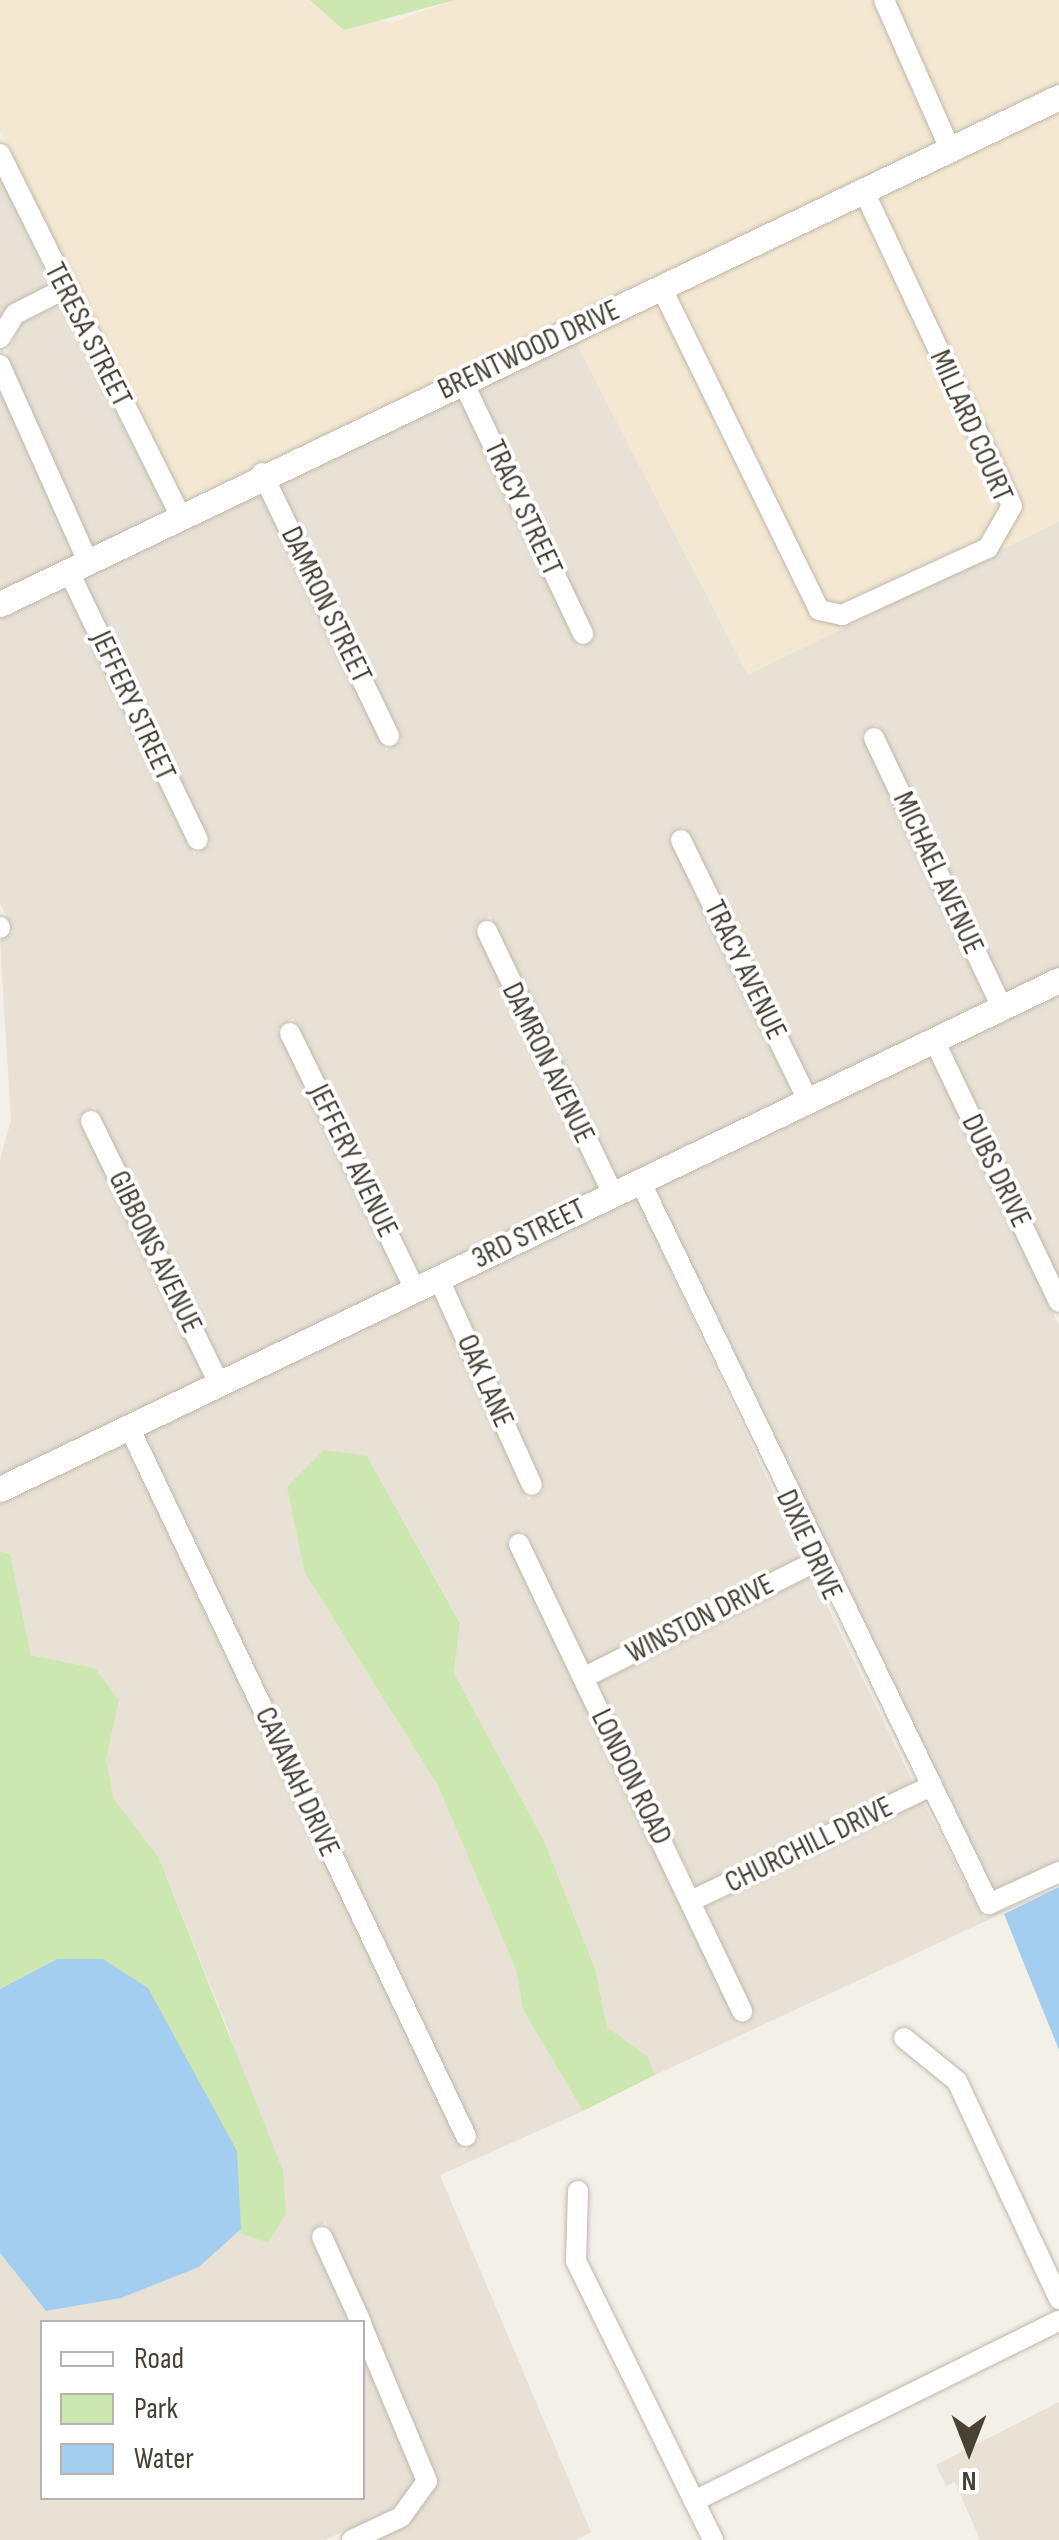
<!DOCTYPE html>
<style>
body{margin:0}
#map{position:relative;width:1059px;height:2540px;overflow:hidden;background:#f3f0e7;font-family:"Sofia Sans Condensed",sans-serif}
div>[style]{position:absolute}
.residential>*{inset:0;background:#e7e2d5;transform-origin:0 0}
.commercial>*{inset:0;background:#f5e8d3}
.green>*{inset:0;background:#cde7b0}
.water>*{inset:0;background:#a4cef0}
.roads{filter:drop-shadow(0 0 2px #bfb8aa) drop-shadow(0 0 2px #bfb8aa)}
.minor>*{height:20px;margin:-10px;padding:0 10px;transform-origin:10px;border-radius:10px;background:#fff}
.tertiary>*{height:25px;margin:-12.5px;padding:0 12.5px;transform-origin:12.5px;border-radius:12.5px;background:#fff}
span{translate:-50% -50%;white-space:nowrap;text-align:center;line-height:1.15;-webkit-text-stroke:8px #fff;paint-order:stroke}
.street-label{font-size:30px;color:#474136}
.legend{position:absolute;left:40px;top:2320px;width:325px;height:180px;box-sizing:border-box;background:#fff;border:2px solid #b5b3af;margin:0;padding:12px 18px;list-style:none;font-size:30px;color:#474136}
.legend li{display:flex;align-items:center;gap:20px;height:50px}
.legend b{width:50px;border:2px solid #b5b3af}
.north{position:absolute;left:919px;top:2400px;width:100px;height:100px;-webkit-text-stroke:8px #fff;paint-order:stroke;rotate:180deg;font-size:28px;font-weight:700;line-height:40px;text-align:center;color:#474136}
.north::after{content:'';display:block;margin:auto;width:35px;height:45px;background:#474136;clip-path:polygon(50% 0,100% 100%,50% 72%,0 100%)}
</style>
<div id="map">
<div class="residential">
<i style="clip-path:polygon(0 177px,51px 283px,0 319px)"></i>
<i style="clip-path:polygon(60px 303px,166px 510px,93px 548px,6px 355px,21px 323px)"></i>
<i style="clip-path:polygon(575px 341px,748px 675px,1059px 521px,1059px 968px,1006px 993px,877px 724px,861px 734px,988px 1002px,812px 1086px,684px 826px,668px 837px,794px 1094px,617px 1180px,490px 916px,474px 927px,598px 1188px,419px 1274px,293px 1018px,277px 1029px,401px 1283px,223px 1370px,94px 1106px,78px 1117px,205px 1378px,0 1476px,0 1160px,11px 1120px,0 941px,13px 932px,0 903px,0 616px,65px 586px,194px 855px,211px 844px,83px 577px,258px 487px,386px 751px,402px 740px,276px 479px,458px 396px,579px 649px,595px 638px,477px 387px)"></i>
<i style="clip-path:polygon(0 389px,75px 557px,0 592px)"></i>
<i style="clip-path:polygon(1059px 992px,1059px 1279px,947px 1045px)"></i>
<i style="clip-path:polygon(929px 1054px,1059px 1325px,1059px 1860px,993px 1890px,653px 1186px)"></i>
<i style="clip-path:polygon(635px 1195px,803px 1556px,587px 1664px,523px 1530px,506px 1540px,738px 2025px,755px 2015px,705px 1907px,923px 1802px,984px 1918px,1059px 1887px,655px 2075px,646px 2056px,607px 2027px,595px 1968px,545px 1843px,454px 1673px,460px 1622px,367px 1456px,305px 1573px,438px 1786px,516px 1970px,523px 2010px,583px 2111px,440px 2175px,591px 2532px,576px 2540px,377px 2540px,408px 2524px,436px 2478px,326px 2222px,309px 2233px,350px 2322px,42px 2322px,42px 2498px,362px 2498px,363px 2350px,416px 2478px,395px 2508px,325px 2540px,0 2540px,0 2253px,46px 2311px,121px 2298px,199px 2267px,237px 2232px,269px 2243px,245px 2079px,228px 2029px,159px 1858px,114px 1800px,106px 1760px,119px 1700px,95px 1668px,31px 1655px,10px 1554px,0 1551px,0 1501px,124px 1442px,463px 2151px,479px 2140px,142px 1433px,433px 1292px,528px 1500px,544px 1490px,452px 1283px)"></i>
<i style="left:812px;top:1575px;width:231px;height:241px;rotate:64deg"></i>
<i style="clip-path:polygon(1059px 2402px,1059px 2540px,980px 2540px,955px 2482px,946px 2486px,936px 2465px)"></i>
</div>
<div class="commercial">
<i style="clip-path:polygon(0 0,310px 0,390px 23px,455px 0,873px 0,937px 144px,184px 501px,0 130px)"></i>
<i style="clip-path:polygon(895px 0,1059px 0,1059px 85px,955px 135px)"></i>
<i style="clip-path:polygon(1059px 110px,1059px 521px,999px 551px,1021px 501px,878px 197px)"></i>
<i style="clip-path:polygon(859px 206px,1001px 507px,982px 538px,840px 603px,825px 600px,676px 294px)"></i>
<i style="clip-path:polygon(658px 303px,810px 615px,845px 625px,895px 602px,748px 675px,575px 341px)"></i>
</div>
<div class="green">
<i style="clip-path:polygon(310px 0,455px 0,344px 30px)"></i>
<i style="clip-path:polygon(324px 1450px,367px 1456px,460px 1623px,454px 1673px,545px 1843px,595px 1968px,607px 2027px,647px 2056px,655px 2075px,583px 2111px,523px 2010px,516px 1970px,438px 1786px,305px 1573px,287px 1487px)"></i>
<i style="clip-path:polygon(0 1551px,10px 1554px,31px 1655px,95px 1668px,119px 1700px,106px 1760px,114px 1799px,159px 1858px,283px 2171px,286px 2213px,268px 2243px,237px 2232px,237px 2151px,57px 1959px,0 1989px)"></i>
</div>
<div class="water">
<i style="clip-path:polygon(1059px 1887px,1059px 2050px,1004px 1914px)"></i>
<i style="clip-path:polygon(57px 1959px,103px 1959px,148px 1988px,237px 2151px,241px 2229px,199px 2267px,121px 2298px,46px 2311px,0 2253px,0 1989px)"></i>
</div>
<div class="roads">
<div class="minor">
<i style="left:884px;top:0;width:163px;rotate:66.1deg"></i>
<i style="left:0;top:154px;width:403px;rotate:63.5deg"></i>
<i style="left:662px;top:289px;width:357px;rotate:63.9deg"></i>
<i style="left:819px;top:610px;width:24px;rotate:12deg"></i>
<i style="left:842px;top:615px;width:161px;rotate:-24.7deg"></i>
<i style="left:988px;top:548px;width:48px;rotate:-60.3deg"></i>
<i style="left:1012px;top:506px;width:347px;rotate:-115.2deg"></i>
<i style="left:0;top:338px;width:28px;rotate:-58deg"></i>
<i style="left:15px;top:314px;width:55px;rotate:-27deg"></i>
<i style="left:0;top:365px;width:216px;rotate:65.9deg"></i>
<i style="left:463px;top:382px;width:279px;rotate:64.5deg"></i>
<i style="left:262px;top:473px;width:292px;rotate:64.2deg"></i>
<i style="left:69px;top:572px;width:297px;rotate:64.3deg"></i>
<i style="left:874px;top:738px;width:299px;rotate:64.6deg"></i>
<i style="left:681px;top:840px;width:289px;rotate:64deg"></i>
<i style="left:0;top:927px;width:1px;rotate:90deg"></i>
<i style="left:487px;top:931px;width:292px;rotate:64.4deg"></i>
<i style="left:290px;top:1033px;width:285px;rotate:64deg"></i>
<i style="left:934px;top:1040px;width:290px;rotate:64.5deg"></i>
<i style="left:91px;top:1121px;width:292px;rotate:64deg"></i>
<i style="left:640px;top:1181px;width:803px;rotate:64.23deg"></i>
<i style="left:989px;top:1904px;width:77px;rotate:-24.6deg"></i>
<i style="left:438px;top:1277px;width:228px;rotate:65.7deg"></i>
<i style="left:129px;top:1427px;width:785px;rotate:64.58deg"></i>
<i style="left:519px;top:1544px;width:518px;rotate:64.47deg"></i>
<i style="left:583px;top:1678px;width:262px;rotate:-26.6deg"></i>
<i style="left:691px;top:1901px;width:262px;rotate:-25.6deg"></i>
<i style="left:904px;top:2038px;width:68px;rotate:39.1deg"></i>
<i style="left:957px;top:2081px;width:241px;rotate:64.9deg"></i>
<i style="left:578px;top:2191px;width:70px;rotate:91.6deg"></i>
<i style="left:576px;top:2261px;width:311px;rotate:63.8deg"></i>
<i style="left:322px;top:2237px;width:94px;rotate:65.4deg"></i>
<i style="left:694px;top:2501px;width:407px;rotate:-26.3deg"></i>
<i style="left:352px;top:2540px;width:54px;rotate:-25.1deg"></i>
<i style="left:401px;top:2517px;width:44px;rotate:-54.2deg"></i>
<i style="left:427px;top:2481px;width:168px;rotate:-112.8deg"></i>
</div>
<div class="tertiary">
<i style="left:0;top:604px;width:1174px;rotate:-25.58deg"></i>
<i style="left:0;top:1489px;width:1175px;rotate:-25.67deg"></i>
</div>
</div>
<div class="street-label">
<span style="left:88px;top:335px;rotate:63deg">TERESA STREET</span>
<span style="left:529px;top:350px;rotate:-25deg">BRENTWOOD DRIVE</span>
<span style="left:971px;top:426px;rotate:66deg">MILLARD COURT</span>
<span style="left:523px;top:508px;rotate:65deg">TRACY STREET</span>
<span style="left:326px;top:605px;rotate:64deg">DAMRON STREET</span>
<span style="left:133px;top:706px;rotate:65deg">JEFFERY STREET</span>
<span style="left:938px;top:873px;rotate:65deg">MICHAEL AVENUE</span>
<span style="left:745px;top:970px;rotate:64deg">TRACY AVENUE</span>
<span style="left:548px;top:1063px;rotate:64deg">DAMRON AVENUE</span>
<span style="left:353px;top:1161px;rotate:64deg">JEFFERY AVENUE</span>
<span style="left:996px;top:1171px;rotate:64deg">DUBS DRIVE</span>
<span style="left:529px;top:1234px;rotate:-26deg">3RD STREET</span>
<span style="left:155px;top:1252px;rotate:64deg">GIBBONS AVENUE</span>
<span style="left:485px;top:1381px;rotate:66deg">OAK LANE</span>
<span style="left:809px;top:1545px;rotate:65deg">DIXIE DRIVE</span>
<span style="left:700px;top:1619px;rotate:-27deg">WINSTON DRIVE</span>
<span style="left:631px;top:1777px;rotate:64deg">LONDON ROAD</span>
<span style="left:297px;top:1782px;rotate:65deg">CAVANAH DRIVE</span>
<span style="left:809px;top:1845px;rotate:-26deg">CHURCHILL DRIVE</span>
</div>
<ul class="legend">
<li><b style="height:12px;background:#fff"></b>Road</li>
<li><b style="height:28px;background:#cde7b0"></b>Park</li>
<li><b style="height:28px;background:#a4cef0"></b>Water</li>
</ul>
<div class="north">N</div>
</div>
